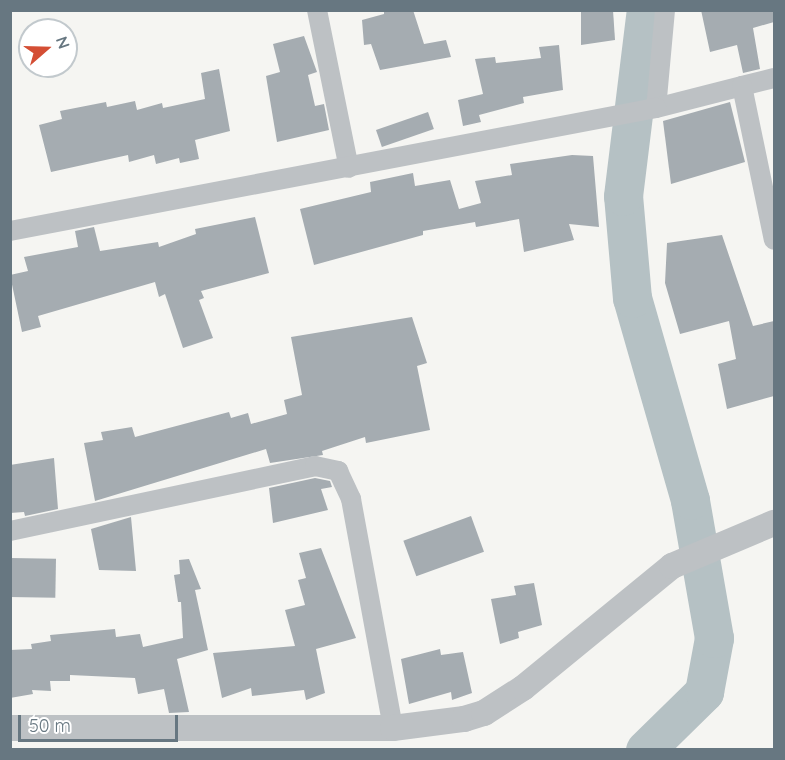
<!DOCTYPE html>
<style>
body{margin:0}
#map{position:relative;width:785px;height:760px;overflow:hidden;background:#f5f5f2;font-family:Quicksand,sans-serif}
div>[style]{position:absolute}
.river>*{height:39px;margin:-19.5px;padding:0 19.5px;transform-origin:19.5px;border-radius:19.5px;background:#b5c1c4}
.building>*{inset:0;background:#a5acb1;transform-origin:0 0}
.minor>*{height:20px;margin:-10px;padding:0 10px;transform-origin:10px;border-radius:10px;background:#bdc1c4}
.tertiary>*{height:26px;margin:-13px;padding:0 13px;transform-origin:13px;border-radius:13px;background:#bdc1c4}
span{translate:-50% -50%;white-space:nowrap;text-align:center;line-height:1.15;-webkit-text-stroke:6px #fff;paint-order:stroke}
.frame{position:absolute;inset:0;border:12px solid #677781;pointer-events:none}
.north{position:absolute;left:18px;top:18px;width:60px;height:60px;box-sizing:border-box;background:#fff;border:2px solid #c2c9cd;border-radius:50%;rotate:70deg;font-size:16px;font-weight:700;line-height:24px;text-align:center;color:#677781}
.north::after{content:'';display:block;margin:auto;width:21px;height:27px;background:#d44e34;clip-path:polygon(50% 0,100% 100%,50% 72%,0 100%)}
.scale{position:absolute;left:18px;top:715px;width:160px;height:27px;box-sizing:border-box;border:3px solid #677781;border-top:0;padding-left:8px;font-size:18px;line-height:21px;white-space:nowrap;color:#677781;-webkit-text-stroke:4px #fff;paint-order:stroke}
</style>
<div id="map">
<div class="river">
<i style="left:645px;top:750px;width:83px;rotate:-44.5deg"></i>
<i style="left:704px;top:692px;width:55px;rotate:-79.5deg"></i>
<i style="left:714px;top:638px;width:140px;rotate:-99.9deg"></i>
<i style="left:690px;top:500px;width:210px;rotate:-106deg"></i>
<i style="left:632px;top:298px;width:102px;rotate:-95deg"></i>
<i style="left:623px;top:196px;width:187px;rotate:-83deg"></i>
</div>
<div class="building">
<i style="clip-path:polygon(384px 10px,413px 10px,424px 44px,446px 40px,451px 57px,380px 70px,371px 44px,364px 45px,362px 20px,384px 14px)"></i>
<i style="clip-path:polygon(581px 10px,613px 10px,615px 40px,581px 45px)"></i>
<i style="clip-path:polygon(701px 10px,774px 10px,774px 22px,753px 28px,760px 69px,743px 73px,737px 45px,710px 52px)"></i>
<i style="clip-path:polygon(304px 36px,317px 72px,308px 75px,315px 106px,324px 104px,329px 130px,277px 142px,266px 76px,280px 72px,273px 44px)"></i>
<i style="clip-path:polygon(559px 45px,563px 90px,523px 97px,524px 103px,479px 115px,481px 122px,463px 126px,458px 100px,483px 94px,475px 59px,495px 57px,496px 63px,541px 58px,539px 47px)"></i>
<i style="clip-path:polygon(219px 69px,230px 131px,195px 140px,199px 159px,180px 163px,179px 158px,156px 164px,154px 155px,129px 162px,128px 155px,51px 172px,39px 125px,62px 119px,60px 111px,106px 102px,107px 107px,135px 101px,137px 110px,162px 103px,163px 108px,205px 99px,201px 73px)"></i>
<i style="clip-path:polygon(730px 102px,745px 162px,671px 184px,663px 121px)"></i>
<i style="left:428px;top:112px;width:18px;height:55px;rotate:71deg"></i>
<i style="clip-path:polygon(572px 155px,593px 156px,599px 227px,569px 224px,574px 240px,524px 252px,519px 219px,476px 227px,475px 222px,423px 231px,423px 235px,314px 265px,300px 209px,371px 192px,370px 182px,413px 173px,415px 186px,450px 180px,459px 209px,481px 203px,475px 181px,512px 175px,510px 164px)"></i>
<i style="clip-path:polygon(255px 217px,269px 273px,201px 291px,204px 298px,199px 300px,213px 338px,183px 348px,165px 294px,159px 297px,155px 282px,38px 316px,41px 327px,22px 332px,10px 275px,28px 271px,24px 257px,78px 247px,75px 231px,94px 227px,100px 251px,158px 242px,159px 247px,196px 234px,195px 229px)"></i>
<i style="clip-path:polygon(722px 235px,753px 326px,774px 321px,774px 396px,727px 409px,718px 364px,736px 359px,729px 321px,680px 334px,665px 283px,667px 243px)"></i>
<i style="clip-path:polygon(412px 317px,427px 363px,417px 366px,430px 430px,366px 443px,365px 437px,322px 451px,323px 455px,270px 463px,266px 449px,95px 501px,84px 443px,103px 440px,101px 432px,132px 427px,135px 437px,229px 412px,231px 418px,248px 413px,251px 424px,287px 414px,284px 400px,302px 395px,291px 337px)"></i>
<i style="clip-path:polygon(54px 458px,58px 509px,25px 516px,24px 512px,10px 513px,10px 465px)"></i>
<i style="clip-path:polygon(315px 478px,330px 481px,332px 487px,321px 489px,328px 510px,273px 523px,269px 488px)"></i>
<i style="left:471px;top:516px;width:38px;height:72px;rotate:70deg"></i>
<i style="clip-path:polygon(131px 517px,136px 571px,99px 570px,91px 529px)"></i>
<i style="clip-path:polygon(321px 548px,356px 638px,316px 649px,325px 693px,306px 700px,304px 690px,252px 696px,251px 688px,222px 698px,213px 653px,295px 646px,285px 610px,305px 605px,298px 580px,306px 578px,299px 553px)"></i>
<i style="left:10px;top:558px;width:46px;height:39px;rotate:1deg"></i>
<i style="clip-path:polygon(189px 559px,201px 589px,195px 590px,208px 650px,177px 659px,189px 712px,169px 713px,164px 689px,138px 694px,135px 678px,70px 675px,70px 681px,50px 681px,51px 691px,32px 690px,33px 694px,10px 698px,10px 650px,32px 649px,31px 644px,51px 641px,50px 635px,115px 629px,116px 637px,140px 634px,143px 647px,183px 638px,181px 602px,178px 602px,174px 575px,180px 574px,179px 560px)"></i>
<i style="clip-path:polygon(534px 583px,542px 625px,518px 632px,519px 638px,500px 644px,491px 599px,516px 595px,514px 586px)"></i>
<i style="clip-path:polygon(440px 649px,441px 655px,463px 652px,472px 693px,452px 700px,451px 692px,409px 704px,401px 659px)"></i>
</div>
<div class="minor">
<i style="left:317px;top:10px;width:161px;rotate:78.6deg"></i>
<i style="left:665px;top:10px;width:98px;rotate:95.2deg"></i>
<i style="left:656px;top:108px;width:89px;rotate:-14.3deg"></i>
<i style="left:774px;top:78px;width:33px;rotate:166deg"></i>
<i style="left:742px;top:86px;width:157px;rotate:78.3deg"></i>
<i style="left:10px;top:231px;width:658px;rotate:-10.78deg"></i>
<i style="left:10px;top:531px;width:312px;rotate:-12deg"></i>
<i style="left:315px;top:466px;width:24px;rotate:12deg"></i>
<i style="left:338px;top:471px;width:31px;rotate:65deg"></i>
<i style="left:351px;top:499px;width:233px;rotate:79.6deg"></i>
</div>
<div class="tertiary">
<i style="left:10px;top:728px;width:383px"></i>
<i style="left:393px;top:728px;width:72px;rotate:-7.2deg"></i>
<i style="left:464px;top:719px;width:21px;rotate:-17deg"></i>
<i style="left:484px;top:713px;width:46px;rotate:-32.7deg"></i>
<i style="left:523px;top:688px;width:193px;rotate:-39.3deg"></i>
<i style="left:672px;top:566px;width:111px;rotate:-22.9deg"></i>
</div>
<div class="frame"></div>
<div class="north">N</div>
<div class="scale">50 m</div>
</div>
